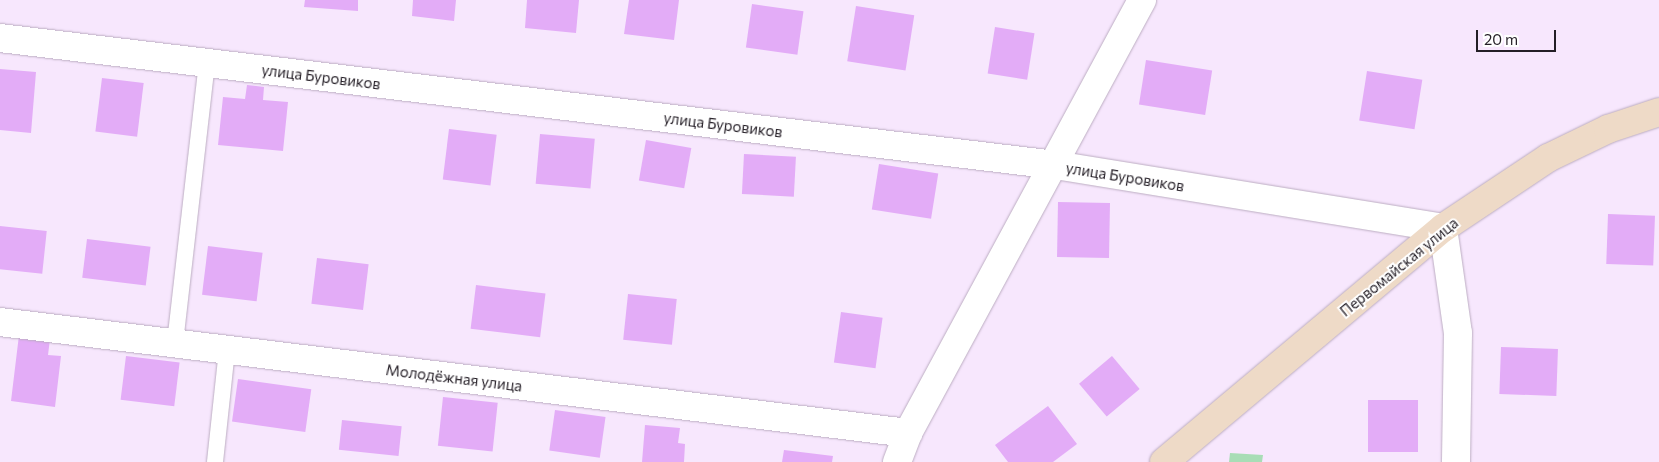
<!DOCTYPE html>
<meta charset="utf-8">
<style>
body{margin:0}
#map{position:relative;width:1659px;height:462px;overflow:hidden;background:#f7e7fd;font-family:Commissioner,sans-serif}
div>[style]{position:absolute}
.green>*{inset:0;background:#a8ddb6}
.building>*{inset:0;background:#e3acf7;transform-origin:0 0}
.roads{filter:drop-shadow(0 0 1px #bcadc2) drop-shadow(0 0 1px #bcadc2)}
.lane>*{height:16px;margin:-8px;padding:0 8px;transform-origin:8px;border-radius:8px;background:#fff}
.street>*{height:28px;margin:-14px;padding:0 14px;transform-origin:14px;border-radius:14px;background:#fff}
.secondary>*{height:28px;margin:-14px;padding:0 14px;transform-origin:14px;border-radius:14px;background:#eedac7}
span{translate:-50% -50%;white-space:nowrap;text-align:center;line-height:1.15;-webkit-text-stroke:4px #fff;paint-order:stroke}
.street-label{font-size:15px;color:#241e26}
.scale{position:absolute;left:1476px;top:30px;width:80px;height:22px;box-sizing:border-box;border:2px solid #241e26;border-top:0;padding-left:6px;font-size:15px;line-height:18px;white-space:nowrap;color:#241e26;-webkit-text-stroke:4px #fff;paint-order:stroke}
</style>
<div id="map">
<div class="green">
<i style="clip-path:polygon(1230px 453px,1263px 455px,1262px 462px,1229px 462px)"></i>
</div>
<div class="building">
<i style="clip-path:polygon(305px 0,358px 0,358px 11px,304px 7px)"></i>
<i style="clip-path:polygon(413px 0,456px 0,454px 21px,412px 16px)"></i>
<i style="clip-path:polygon(527px 0,579px 0,576px 33px,525px 28px)"></i>
<i style="clip-path:polygon(629px 0,679px 0,674px 40px,624px 34px)"></i>
<i style="left:752px;top:4px;width:52px;height:44px;rotate:8deg"></i>
<i style="left:856px;top:6px;width:59px;height:56px;rotate:9deg"></i>
<i style="left:995px;top:27px;width:40px;height:47px;rotate:9deg"></i>
<i style="left:1146px;top:60px;width:67px;height:45px;rotate:9deg"></i>
<i style="clip-path:polygon(0 69px,36px 72px,31px 133px,0 130px)"></i>
<i style="left:1367px;top:71px;width:56px;height:50px;rotate:9deg"></i>
<i style="left:102px;top:78px;width:42px;height:54px;rotate:7deg"></i>
<i style="clip-path:polygon(247px 85px,264px 87px,263px 100px,288px 102px,283px 151px,218px 145px,223px 97px,245px 99px)"></i>
<i style="left:449px;top:129px;width:48px;height:51px;rotate:7deg"></i>
<i style="left:540px;top:134px;width:55px;height:50px;rotate:5deg"></i>
<i style="left:646px;top:140px;width:46px;height:41px;rotate:10deg"></i>
<i style="left:744px;top:154px;width:52px;height:40px;rotate:3deg"></i>
<i style="left:879px;top:164px;width:60px;height:46px;rotate:9deg"></i>
<i style="left:1058px;top:202px;width:52px;height:55px;rotate:1deg"></i>
<i style="left:1608px;top:214px;width:47px;height:50px;rotate:2deg"></i>
<i style="left:0;top:226px;width:47px;height:43px;rotate:6deg"></i>
<i style="left:87px;top:239px;width:64px;height:39px;rotate:7deg"></i>
<i style="left:208px;top:246px;width:55px;height:49px;rotate:7deg"></i>
<i style="left:317px;top:258px;width:52px;height:46px;rotate:7deg"></i>
<i style="left:476px;top:285px;width:70px;height:44px;rotate:7deg"></i>
<i style="left:628px;top:294px;width:49px;height:46px;rotate:6deg"></i>
<i style="left:841px;top:312px;width:42px;height:51px;rotate:8deg"></i>
<i style="clip-path:polygon(19px 335px,50px 339px,48px 355px,61px 356px,55px 407px,11px 401px)"></i>
<i style="left:1501px;top:347px;width:57px;height:47px;rotate:2deg"></i>
<i style="left:126px;top:356px;width:54px;height:44px;rotate:7deg"></i>
<i style="left:1112px;top:356px;width:43px;height:43px;rotate:50deg"></i>
<i style="left:238px;top:379px;width:74px;height:43px;rotate:8deg"></i>
<i style="left:443px;top:397px;width:55px;height:49px;rotate:6deg"></i>
<i style="left:1368px;top:400px;width:50px;height:52px"></i>
<i style="clip-path:polygon(1048px 406px,1077px 444px,1053px 462px,1008px 462px,995px 445px)"></i>
<i style="left:555px;top:410px;width:51px;height:41px;rotate:8deg"></i>
<i style="left:342px;top:420px;width:60px;height:30px;rotate:6deg"></i>
<i style="clip-path:polygon(645px 425px,680px 428px,678px 443px,685px 444px,684px 462px,642px 462px)"></i>
<i style="clip-path:polygon(784px 450px,833px 456px,832px 462px,782px 462px)"></i>
</div>
<div class="roads">
<div class="lane">
<i style="left:175px;top:343px;width:282px;rotate:-83.5deg"></i>
<i style="left:215px;top:462px;width:113px;rotate:-83.9deg"></i>
</div>
<div class="street">
<i style="left:0;top:38px;width:1063px;rotate:6.86deg"></i>
<i style="left:1055px;top:165px;width:393px;rotate:9.2deg"></i>
<i style="left:1443px;top:228px;width:106px;rotate:81.9deg"></i>
<i style="left:1458px;top:333px;width:129px;rotate:90.9deg"></i>
<i style="left:0;top:322px;width:915px;rotate:6.97deg"></i>
<i style="left:897px;top:462px;width:31px;rotate:-69deg"></i>
<i style="left:908px;top:433px;width:492px;rotate:-61.6deg"></i>
</div>
<div class="secondary">
<i style="left:1164px;top:462px;width:364px;rotate:-40deg"></i>
<i style="left:1443px;top:228px;width:126px;rotate:-33.7deg"></i>
<i style="left:1548px;top:158px;width:67px;rotate:-25.8deg"></i>
<i style="left:1608px;top:129px;width:54px;rotate:-18.4deg"></i>
</div>
</div>
<div class="street-label">
<span style="left:321px;top:77px;rotate:7deg">улица Буровиков</span>
<span style="left:723px;top:125px;rotate:7deg">улица Буровиков</span>
<span style="left:1125px;top:177px;rotate:9deg">улица Буровиков</span>
<span style="left:1399px;top:267px;rotate:-39deg">Первомайская улица</span>
<span style="left:454px;top:378px;rotate:7deg">Молодёжная улица</span>
</div>
<div class="scale">20 m</div>
</div>
